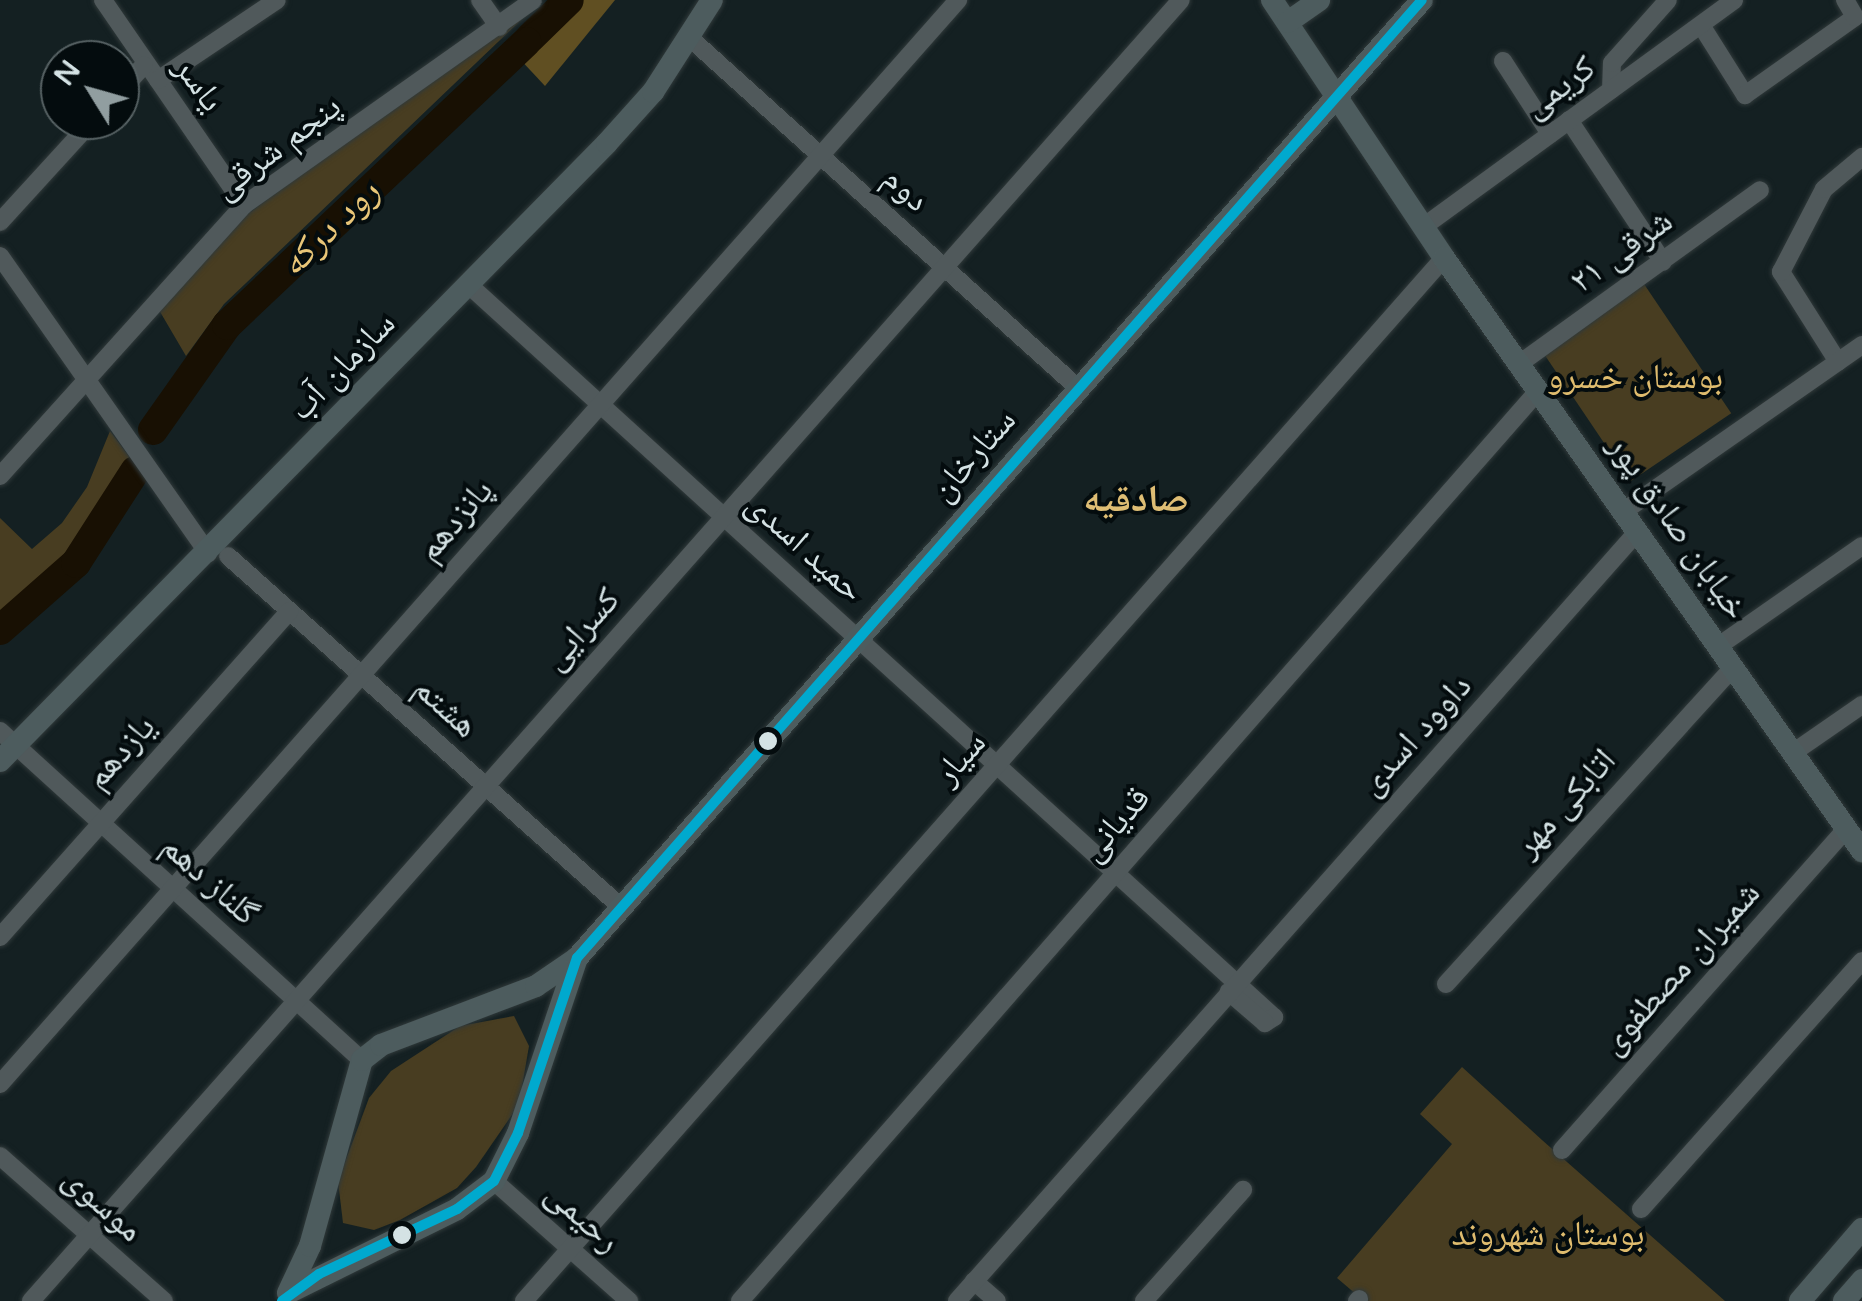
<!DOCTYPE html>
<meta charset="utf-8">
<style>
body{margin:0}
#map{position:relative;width:1862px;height:1301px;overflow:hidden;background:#142022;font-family:"Varela Round","Noto Naskh Arabic",sans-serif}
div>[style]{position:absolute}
.green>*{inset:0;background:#483d21;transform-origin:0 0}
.forest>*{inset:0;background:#604f22}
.river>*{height:30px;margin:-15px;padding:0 15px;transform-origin:15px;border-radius:15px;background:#181003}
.roads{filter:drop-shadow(0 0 2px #30393a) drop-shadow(0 0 2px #30393a)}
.minor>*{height:18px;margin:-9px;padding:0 9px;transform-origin:9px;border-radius:9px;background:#50595b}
.major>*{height:22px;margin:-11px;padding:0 11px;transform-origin:11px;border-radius:11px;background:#4d5c5e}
.bus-1>*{height:10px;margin:-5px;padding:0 5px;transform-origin:5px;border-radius:5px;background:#00a9ce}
.dots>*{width:28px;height:28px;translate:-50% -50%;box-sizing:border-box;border:5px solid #040c0e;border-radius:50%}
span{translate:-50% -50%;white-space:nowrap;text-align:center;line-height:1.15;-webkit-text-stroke:8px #040c0e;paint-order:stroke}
.street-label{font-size:35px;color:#d4e2e4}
.park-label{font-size:35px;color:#dfbc6e}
.water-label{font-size:38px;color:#e9c678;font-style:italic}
.neighbourhood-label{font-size:38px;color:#debd74;font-weight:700}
.north{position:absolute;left:40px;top:40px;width:100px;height:100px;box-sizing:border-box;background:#040c0e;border:2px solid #576264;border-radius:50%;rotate:307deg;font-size:28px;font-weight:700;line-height:40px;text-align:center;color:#d4e2e4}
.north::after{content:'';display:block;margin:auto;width:35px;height:45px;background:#919ea0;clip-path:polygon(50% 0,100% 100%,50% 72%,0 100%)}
</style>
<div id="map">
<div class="green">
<i style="clip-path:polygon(542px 0,224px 304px,186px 356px,159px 310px,249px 213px)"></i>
<i style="left:1644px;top:284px;width:156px;height:122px;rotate:56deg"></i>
<i style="clip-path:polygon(110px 431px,131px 459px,114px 496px,53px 577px,0 619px,0 518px,32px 549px,62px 523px,87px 487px)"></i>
<i style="clip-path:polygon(514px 1016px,529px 1046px,522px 1087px,516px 1109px,476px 1167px,457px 1188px,400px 1220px,374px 1230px,343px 1223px,338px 1181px,369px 1098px,391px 1071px,460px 1026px)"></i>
<i style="clip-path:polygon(1462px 1067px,1542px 1140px,1725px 1301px,1364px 1301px,1337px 1278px,1452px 1144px,1420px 1114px)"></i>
</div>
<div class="forest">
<i style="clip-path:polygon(575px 0,615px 0,545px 86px,517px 56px)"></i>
</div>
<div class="river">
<i style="left:530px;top:38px;width:54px;rotate:-44.3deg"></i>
<i style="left:153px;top:430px;width:128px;rotate:-54.8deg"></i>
<i style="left:227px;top:325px;width:412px;rotate:-43.4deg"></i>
<i style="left:0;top:630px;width:101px;rotate:-41.4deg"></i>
<i style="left:76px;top:563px;width:109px;rotate:-57.3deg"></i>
</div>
<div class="roads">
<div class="minor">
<i style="left:103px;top:0;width:249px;rotate:55.5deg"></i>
<i style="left:480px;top:0;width:33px;rotate:55deg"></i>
<i style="left:1701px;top:25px;width:83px;rotate:57.8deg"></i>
<i style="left:1745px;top:95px;width:135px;rotate:-35.3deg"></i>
<i style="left:1855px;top:17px;width:20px;rotate:-120deg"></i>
<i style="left:690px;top:38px;width:523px;rotate:42.05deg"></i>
<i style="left:1503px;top:61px;width:87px;rotate:57.2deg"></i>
<i style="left:158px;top:80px;width:143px;rotate:-33.9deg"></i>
<i style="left:1611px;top:90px;width:27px;rotate:-88deg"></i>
<i style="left:1612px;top:63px;width:84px;rotate:-48.4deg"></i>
<i style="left:120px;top:91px;width:35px;rotate:-47deg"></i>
<i style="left:1569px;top:120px;width:170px;rotate:56.5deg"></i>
<i style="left:0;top:222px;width:138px;rotate:-47.6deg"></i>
<i style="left:1423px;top:227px;width:385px;rotate:-36.1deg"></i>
<i style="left:0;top:256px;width:363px;rotate:55deg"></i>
<i style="left:470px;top:286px;width:1087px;rotate:42.28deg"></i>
<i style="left:1274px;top:1017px;width:11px;rotate:146deg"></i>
<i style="left:1265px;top:1023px;width:48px;rotate:-139.3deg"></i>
<i style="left:1838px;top:362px;width:107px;rotate:-122.3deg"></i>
<i style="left:1781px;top:272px;width:93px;rotate:-62.6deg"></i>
<i style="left:1824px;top:189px;width:50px;rotate:-40.1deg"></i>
<i style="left:1519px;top:364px;width:297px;rotate:-35.8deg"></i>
<i style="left:0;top:476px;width:365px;rotate:-48deg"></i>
<i style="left:244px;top:205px;width:354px;rotate:-35.3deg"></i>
<i style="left:1624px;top:511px;width:290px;rotate:-34.9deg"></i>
<i style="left:228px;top:556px;width:527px;rotate:41.77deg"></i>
<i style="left:1720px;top:645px;width:173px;rotate:-34.9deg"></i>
<i style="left:0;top:731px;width:489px;rotate:42.3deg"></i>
<i style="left:1794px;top:752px;width:83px;rotate:-34.7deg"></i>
<i style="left:0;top:937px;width:436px;rotate:-48.4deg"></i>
<i style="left:1446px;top:984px;width:428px;rotate:-47.8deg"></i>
<i style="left:0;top:1084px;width:1447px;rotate:-48.53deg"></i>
<i style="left:1562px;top:1150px;width:430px;rotate:-48.5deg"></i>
<i style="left:0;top:1156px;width:219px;rotate:41.5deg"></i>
<i style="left:494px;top:1181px;width:181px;rotate:41.6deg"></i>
<i style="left:1641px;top:1209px;width:332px;rotate:-48.3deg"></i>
<i style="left:974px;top:1281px;width:30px;rotate:41deg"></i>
<i style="left:31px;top:1301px;width:1736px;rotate:-48.53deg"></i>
<i style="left:524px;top:1301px;width:1391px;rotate:-48.59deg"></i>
<i style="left:740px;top:1301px;width:1210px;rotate:-48.75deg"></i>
<i style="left:957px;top:1301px;width:1028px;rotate:-48.51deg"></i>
<i style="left:1144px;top:1301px;width:149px;rotate:-48.3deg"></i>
<i style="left:1357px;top:1301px;width:3px;rotate:-45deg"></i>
</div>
<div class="major">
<i style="left:1272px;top:0;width:310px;rotate:56.3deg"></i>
<i style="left:1444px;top:258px;width:726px;rotate:54.82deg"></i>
<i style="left:1288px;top:22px;width:38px;rotate:-35deg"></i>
<i style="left:0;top:761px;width:866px;rotate:-45.51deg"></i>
<i style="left:607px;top:143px;width:69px;rotate:-48deg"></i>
<i style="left:653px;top:92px;width:109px;rotate:-57.3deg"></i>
<i style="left:290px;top:1292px;width:186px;rotate:-26.4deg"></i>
<i style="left:457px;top:1209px;width:46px;rotate:-37.1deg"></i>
<i style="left:494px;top:1181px;width:54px;rotate:-63.4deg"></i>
<i style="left:518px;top:1133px;width:185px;rotate:-71.4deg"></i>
<i style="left:288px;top:1293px;width:52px;rotate:-64.9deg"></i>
<i style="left:310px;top:1246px;width:193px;rotate:-74.4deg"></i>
<i style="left:362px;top:1060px;width:24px;rotate:-38deg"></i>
<i style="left:381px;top:1045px;width:166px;rotate:-20.8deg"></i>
<i style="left:536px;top:986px;width:50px;rotate:-34.3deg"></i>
<i style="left:577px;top:958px;width:1277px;rotate:-48.59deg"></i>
<i style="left:1800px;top:1301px;width:95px;rotate:-49.3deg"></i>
<i style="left:1844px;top:1301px;width:28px;rotate:-49deg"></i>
</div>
</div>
<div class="bus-1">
<i style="left:282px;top:1301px;width:46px;rotate:-36.1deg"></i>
<i style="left:319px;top:1274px;width:153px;rotate:-25.2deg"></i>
<i style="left:457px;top:1209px;width:46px;rotate:-37.1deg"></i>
<i style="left:494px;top:1181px;width:54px;rotate:-63.4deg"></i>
<i style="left:518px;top:1133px;width:185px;rotate:-71.4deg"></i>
<i style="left:577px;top:958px;width:1277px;rotate:-48.59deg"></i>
</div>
<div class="dots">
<i style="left:768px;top:741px;background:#d4e2e4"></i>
<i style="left:402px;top:1235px;background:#d4e2e4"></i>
</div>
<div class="street-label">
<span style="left:199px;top:84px;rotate:54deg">یاسر</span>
<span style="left:1559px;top:87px;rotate:-36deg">کریمی</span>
<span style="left:277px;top:147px;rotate:-37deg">پنجم شرقی</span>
<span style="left:906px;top:189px;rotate:42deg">دوم</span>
<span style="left:1621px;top:251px;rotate:-36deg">۲۱ شرقی</span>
<span style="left:342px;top:366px;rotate:-46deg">سازمان آب</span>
<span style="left:973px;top:455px;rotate:-49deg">ستارخان</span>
<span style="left:455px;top:520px;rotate:-49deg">پانزدهم</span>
<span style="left:1678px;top:527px;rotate:55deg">خیابان صادق پور</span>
<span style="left:805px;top:547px;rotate:42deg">حمید اسدی</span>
<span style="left:581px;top:629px;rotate:-48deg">کسرایی</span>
<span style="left:446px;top:707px;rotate:42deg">هشتم</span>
<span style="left:1415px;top:735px;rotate:-48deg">داوود اسدی</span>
<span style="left:120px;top:752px;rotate:-48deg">یازدهم</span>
<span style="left:960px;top:758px;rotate:-49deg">سیار</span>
<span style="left:1565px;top:803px;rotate:-48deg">اتابکی مهر</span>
<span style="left:1115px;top:824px;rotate:-49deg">قدیانی</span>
<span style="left:210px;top:880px;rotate:42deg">گلناز دهم</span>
<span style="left:1680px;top:968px;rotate:-48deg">شمیران مصطفوی</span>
<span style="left:103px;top:1204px;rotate:42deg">موسوی</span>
<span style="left:583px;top:1217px;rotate:42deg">رحیمی</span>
</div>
<div class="park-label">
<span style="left:1635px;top:377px">بوستان خسرو</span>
<span style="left:1548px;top:1234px">بوستان شهروند</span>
</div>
<div class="water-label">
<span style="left:330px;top:228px;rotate:-44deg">رود درکه</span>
</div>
<div class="neighbourhood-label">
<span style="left:1136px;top:500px">صادقیه</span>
</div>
<div class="north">N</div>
</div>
